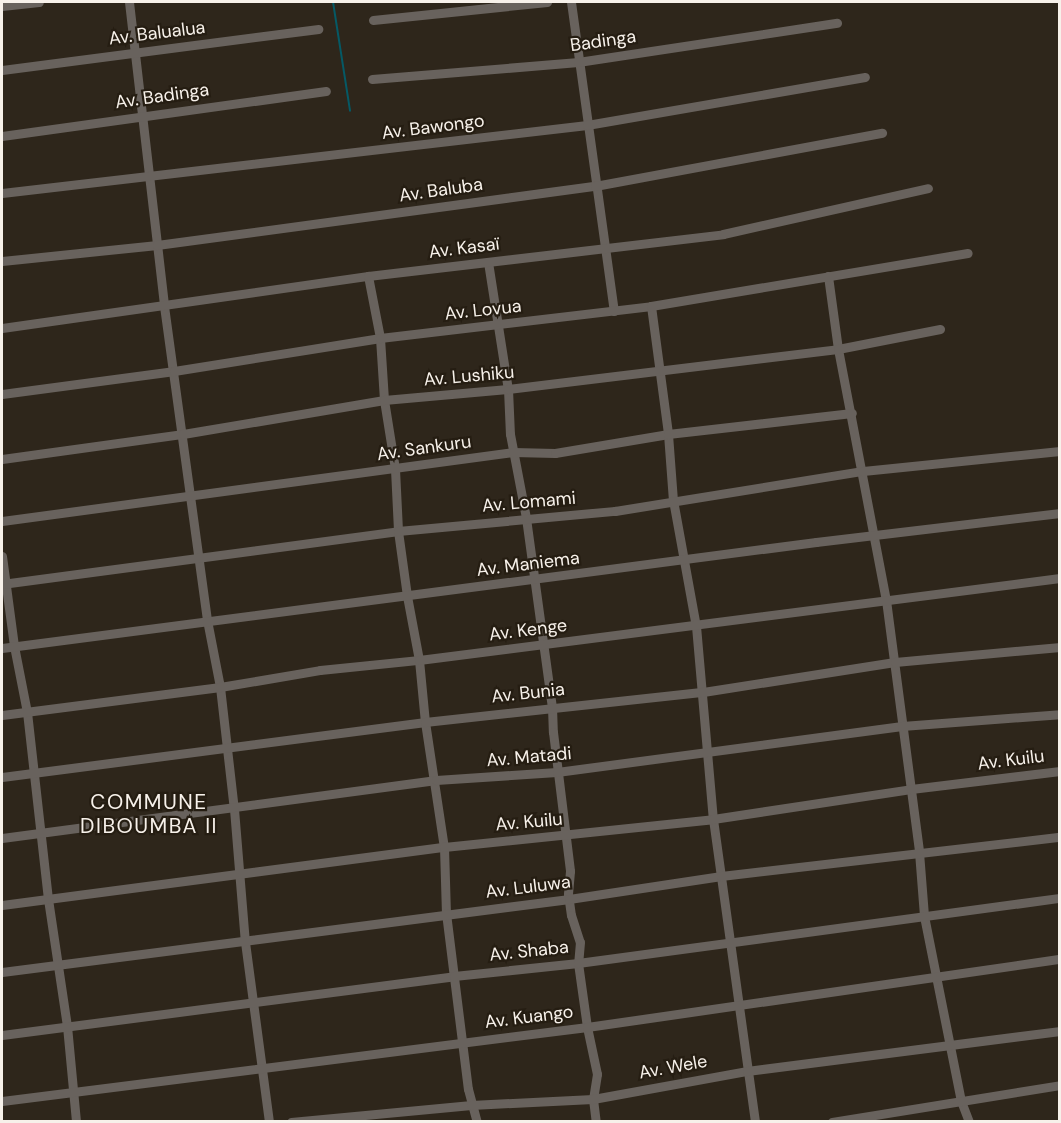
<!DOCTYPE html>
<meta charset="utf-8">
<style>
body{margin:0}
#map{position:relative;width:1061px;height:1123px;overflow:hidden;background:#2e261b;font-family:"DM Sans",sans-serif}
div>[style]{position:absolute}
.stream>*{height:2px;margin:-1px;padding:0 1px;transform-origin:1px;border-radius:1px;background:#055965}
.street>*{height:9px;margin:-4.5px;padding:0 4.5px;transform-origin:4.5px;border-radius:4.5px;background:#68625d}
span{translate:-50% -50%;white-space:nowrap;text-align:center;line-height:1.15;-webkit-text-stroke:4.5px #251d12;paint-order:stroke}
.street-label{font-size:18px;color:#f7f1ea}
.quarter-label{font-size:21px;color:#f7f1ea;letter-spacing:1.5px}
.frame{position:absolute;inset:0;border:3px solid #f7f1ea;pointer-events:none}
</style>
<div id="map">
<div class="stream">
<i style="left:333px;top:2px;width:110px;rotate:81.1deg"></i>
</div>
<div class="street">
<i style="left:129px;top:2px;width:306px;rotate:83.4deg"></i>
<i style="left:164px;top:306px;width:317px;rotate:82.2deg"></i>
<i style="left:207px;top:620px;width:68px;rotate:79deg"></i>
<i style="left:220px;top:687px;width:123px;rotate:83.5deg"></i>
<i style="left:234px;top:809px;width:133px;rotate:85.3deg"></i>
<i style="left:245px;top:942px;width:182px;rotate:82.4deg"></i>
<i style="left:571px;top:2px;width:312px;rotate:82.1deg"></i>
<i style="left:2px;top:6px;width:37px;rotate:-6deg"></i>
<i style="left:373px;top:20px;width:175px;rotate:-5.9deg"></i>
<i style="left:2px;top:70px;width:319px;rotate:-7.4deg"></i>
<i style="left:372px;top:79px;width:207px;rotate:-4.7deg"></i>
<i style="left:578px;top:62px;width:262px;rotate:-8.6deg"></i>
<i style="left:2px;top:136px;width:327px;rotate:-7.9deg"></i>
<i style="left:2px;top:193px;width:589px;rotate:-6.63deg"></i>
<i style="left:587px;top:125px;width:282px;rotate:-9.8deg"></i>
<i style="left:2px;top:261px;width:156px;rotate:-5.9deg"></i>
<i style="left:157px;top:245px;width:442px;rotate:-7.7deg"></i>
<i style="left:595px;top:186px;width:292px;rotate:-10.5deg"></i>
<i style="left:488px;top:262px;width:129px;rotate:81.1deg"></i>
<i style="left:508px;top:389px;width:45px;rotate:87.5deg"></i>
<i style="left:510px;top:434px;width:86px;rotate:79.2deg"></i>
<i style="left:526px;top:518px;width:191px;rotate:82.2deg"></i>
<i style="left:552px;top:707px;width:25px;rotate:88deg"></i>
<i style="left:553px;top:732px;width:140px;rotate:83deg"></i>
<i style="left:570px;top:871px;width:23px;rotate:95deg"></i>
<i style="left:568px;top:894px;width:21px;rotate:82deg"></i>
<i style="left:571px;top:915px;width:28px;rotate:72deg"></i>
<i style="left:580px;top:942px;width:21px;rotate:95deg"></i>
<i style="left:578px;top:963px;width:65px;rotate:82deg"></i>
<i style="left:587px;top:1027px;width:48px;rotate:78deg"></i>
<i style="left:597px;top:1074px;width:25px;rotate:99deg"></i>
<i style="left:593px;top:1099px;width:23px;rotate:83deg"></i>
<i style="left:368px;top:276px;width:63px;rotate:79deg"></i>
<i style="left:380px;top:338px;width:62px;rotate:86.3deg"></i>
<i style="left:384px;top:400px;width:70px;rotate:80.9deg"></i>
<i style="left:395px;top:469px;width:62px;rotate:87.2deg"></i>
<i style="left:398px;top:531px;width:66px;rotate:82.1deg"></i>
<i style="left:407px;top:596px;width:65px;rotate:79.4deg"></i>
<i style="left:419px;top:660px;width:62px;rotate:84.5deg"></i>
<i style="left:425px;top:722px;width:126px;rotate:81.4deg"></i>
<i style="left:444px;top:847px;width:66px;rotate:88.3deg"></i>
<i style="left:446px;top:913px;width:177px;rotate:82.9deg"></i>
<i style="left:468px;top:1089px;width:34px;rotate:75deg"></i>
<i style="left:828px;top:276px;width:74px;rotate:82.2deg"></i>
<i style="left:838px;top:349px;width:256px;rotate:79.2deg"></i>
<i style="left:886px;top:600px;width:254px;rotate:82.5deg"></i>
<i style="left:919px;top:852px;width:64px;rotate:85.5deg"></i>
<i style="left:924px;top:916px;width:189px;rotate:78.7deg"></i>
<i style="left:961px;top:1101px;width:22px;rotate:69deg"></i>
<i style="left:651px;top:306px;width:129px;rotate:82.4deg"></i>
<i style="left:668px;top:434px;width:66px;rotate:85.7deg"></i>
<i style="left:673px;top:500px;width:128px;rotate:79.7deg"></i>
<i style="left:696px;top:626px;width:194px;rotate:85deg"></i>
<i style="left:713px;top:819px;width:306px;rotate:82.1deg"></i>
<i style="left:2px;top:328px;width:370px;rotate:-8.1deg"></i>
<i style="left:368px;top:276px;width:357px;rotate:-6.7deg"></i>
<i style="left:723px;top:234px;width:210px;rotate:-12.6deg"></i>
<i style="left:2px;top:394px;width:174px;rotate:-7.6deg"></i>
<i style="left:174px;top:371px;width:209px;rotate:-9.1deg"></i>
<i style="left:380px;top:338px;width:273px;rotate:-6.7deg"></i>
<i style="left:651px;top:306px;width:321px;rotate:-9.5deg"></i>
<i style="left:2px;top:459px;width:183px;rotate:-7.9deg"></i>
<i style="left:183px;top:434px;width:204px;rotate:-9.6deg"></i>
<i style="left:384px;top:400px;width:124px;rotate:-5.1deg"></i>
<i style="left:508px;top:389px;width:332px;rotate:-6.9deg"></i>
<i style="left:838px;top:349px;width:104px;rotate:-11.1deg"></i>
<i style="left:2px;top:521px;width:516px;rotate:-7.69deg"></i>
<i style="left:513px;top:452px;width:42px;rotate:1.4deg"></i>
<i style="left:555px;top:453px;width:115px;rotate:-9.5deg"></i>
<i style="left:668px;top:434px;width:185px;rotate:-6.5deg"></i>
<i style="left:2px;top:556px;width:91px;rotate:82.4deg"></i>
<i style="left:14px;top:646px;width:67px;rotate:78.9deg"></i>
<i style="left:27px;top:712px;width:188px;rotate:83.6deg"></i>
<i style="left:48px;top:899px;width:128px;rotate:81.5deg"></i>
<i style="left:67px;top:1026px;width:96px;rotate:84.6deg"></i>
<i style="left:2px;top:584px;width:400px;rotate:-7.6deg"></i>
<i style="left:398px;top:531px;width:218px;rotate:-5.3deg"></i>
<i style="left:615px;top:511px;width:251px;rotate:-9.2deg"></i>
<i style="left:863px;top:471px;width:198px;rotate:-5.8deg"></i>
<i style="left:2px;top:648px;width:821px;rotate:-7.42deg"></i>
<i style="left:816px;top:542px;width:246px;rotate:-6.8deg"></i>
<i style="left:2px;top:715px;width:220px;rotate:-7.3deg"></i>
<i style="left:220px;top:687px;width:101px;rotate:-9.6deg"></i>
<i style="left:320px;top:670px;width:100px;rotate:-5.8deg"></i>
<i style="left:419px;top:660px;width:646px;rotate:-7.29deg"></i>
<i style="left:2px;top:777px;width:427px;rotate:-7.4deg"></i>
<i style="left:425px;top:722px;width:280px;rotate:-6.2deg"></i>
<i style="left:703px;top:692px;width:194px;rotate:-8.9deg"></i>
<i style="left:895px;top:662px;width:166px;rotate:-5.2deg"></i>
<i style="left:2px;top:838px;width:438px;rotate:-7.6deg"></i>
<i style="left:436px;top:780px;width:121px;rotate:-3.8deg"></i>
<i style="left:557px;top:772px;width:348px;rotate:-7.6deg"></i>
<i style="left:902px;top:726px;width:158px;rotate:-4.3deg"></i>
<i style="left:2px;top:905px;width:446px;rotate:-7.5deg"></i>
<i style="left:444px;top:847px;width:270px;rotate:-5.9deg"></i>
<i style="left:713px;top:819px;width:200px;rotate:-8.6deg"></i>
<i style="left:911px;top:789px;width:150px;rotate:-6.9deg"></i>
<i style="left:2px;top:972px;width:572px;rotate:-7.34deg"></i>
<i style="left:569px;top:899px;width:154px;rotate:-8.6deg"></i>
<i style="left:721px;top:876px;width:341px;rotate:-6.6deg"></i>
<i style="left:2px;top:1035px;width:456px;rotate:-7.4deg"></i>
<i style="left:454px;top:976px;width:125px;rotate:-6deg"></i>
<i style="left:578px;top:963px;width:486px;rotate:-7.7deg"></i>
<i style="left:2px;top:1101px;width:590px;rotate:-7.21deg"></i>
<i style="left:587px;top:1027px;width:478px;rotate:-8.2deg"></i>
<i style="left:291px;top:1122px;width:181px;rotate:-5.4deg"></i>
<i style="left:471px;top:1105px;width:122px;rotate:-2.8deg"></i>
<i style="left:593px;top:1099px;width:157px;rotate:-10.3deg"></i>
<i style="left:747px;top:1071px;width:316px;rotate:-7.3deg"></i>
<i style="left:832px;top:1122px;width:231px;rotate:-9.2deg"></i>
</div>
<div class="street-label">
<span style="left:157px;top:33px;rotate:-7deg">Av. Balualua</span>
<span style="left:603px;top:41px;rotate:-8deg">Badinga</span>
<span style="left:162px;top:96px;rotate:-8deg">Av. Badinga</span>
<span style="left:433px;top:127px;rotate:-7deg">Av. Bawongo</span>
<span style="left:441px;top:190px;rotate:-8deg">Av. Baluba</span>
<span style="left:464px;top:248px;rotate:-7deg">Av. Kasaï</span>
<span style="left:483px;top:310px;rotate:-6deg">Av. Lovua</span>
<span style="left:469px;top:376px;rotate:-5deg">Av. Lushiku</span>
<span style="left:424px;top:448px;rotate:-8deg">Av. Sankuru</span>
<span style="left:529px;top:502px;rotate:-5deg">Av. Lomami</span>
<span style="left:528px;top:564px;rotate:-7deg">Av. Maniema</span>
<span style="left:528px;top:630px;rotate:-7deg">Av. Kenge</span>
<span style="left:528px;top:693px;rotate:-6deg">Av. Bunia</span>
<span style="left:529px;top:757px;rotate:-5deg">Av. Matadi</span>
<span style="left:1011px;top:760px;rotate:-7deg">Av. Kuilu</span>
<span style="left:529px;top:822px;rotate:-5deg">Av. Kuilu</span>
<span style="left:528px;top:887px;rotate:-7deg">Av. Luluwa</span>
<span style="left:529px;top:951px;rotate:-6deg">Av. Shaba</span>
<span style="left:529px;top:1017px;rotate:-7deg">Av. Kuango</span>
<span style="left:673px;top:1067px;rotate:-10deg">Av. Wele</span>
</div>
<div class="quarter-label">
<span style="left:149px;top:814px">COMMUNE<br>DIBOUMBA II</span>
</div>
<div class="frame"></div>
</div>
